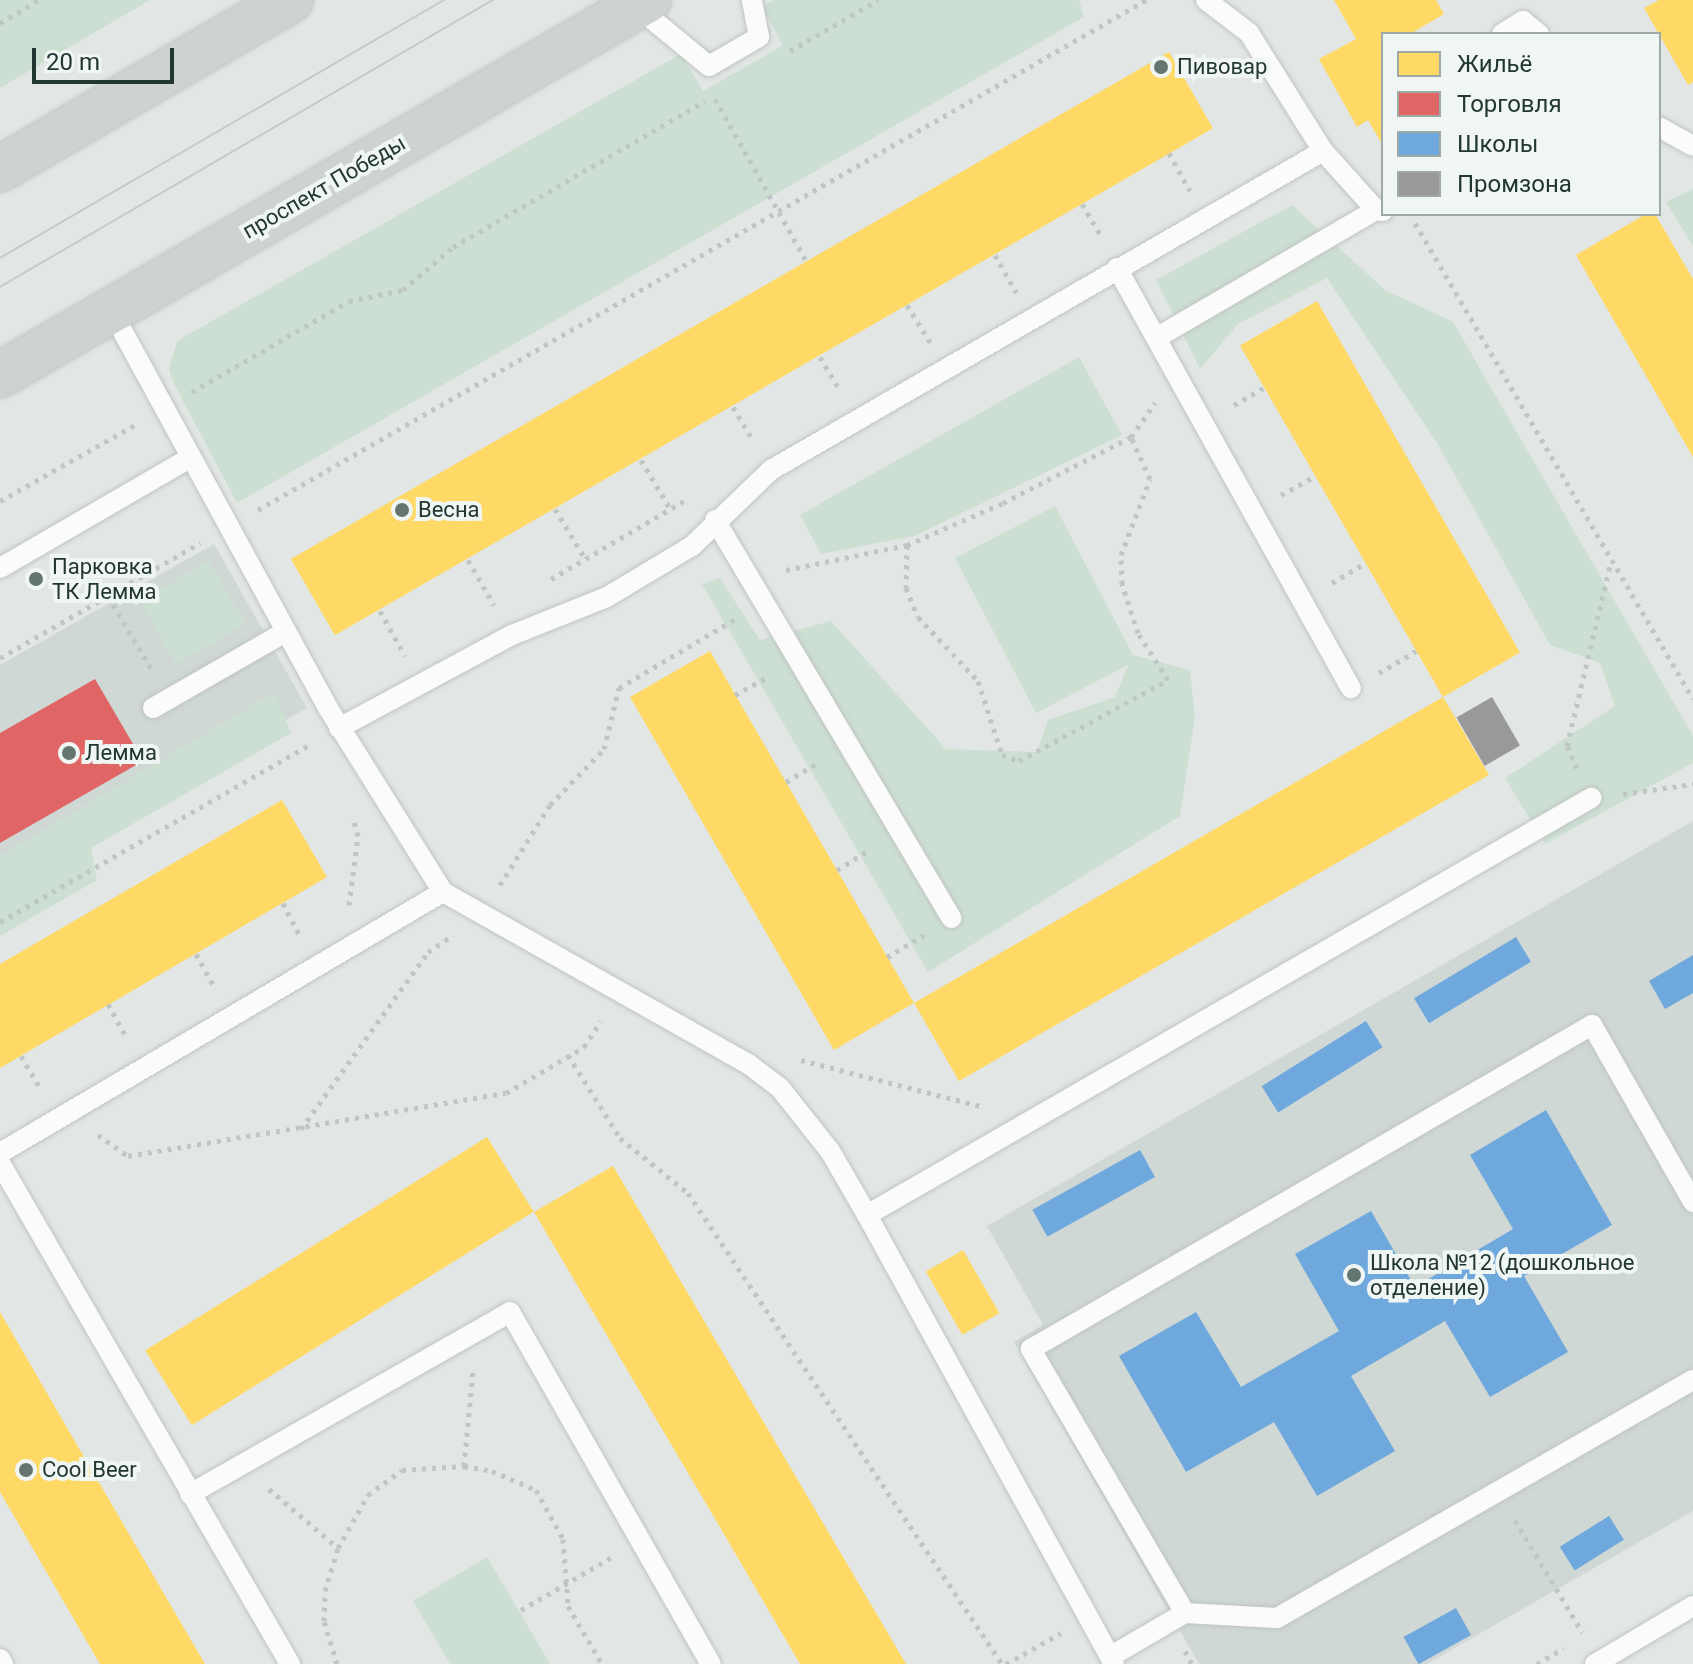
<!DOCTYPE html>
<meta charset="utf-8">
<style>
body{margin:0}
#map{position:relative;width:1693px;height:1664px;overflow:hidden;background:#e2e7e5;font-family:Roboto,sans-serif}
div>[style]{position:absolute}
.built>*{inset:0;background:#d0d8d5}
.green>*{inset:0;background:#cddfd2;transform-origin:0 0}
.homes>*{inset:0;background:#ffd966;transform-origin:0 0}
.shops>*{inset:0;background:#e06666}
.schools>*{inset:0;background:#6fa8dc;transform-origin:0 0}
.industry>*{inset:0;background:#999;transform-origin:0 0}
.path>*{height:5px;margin-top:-2.5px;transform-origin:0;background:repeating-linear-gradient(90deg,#bfc7c4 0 4px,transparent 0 10px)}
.roads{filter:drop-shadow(0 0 2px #bfc4c2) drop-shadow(0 0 2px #bfc4c2)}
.lane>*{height:20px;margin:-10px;padding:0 10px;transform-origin:10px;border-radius:10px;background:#fbfbfb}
.primary>*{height:44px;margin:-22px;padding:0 22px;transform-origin:22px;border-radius:22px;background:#ced3d1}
.tram>*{height:2px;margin:-1px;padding:0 1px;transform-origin:1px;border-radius:1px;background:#c6c9c8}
.dots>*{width:22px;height:22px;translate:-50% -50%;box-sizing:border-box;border:4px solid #f0f6f3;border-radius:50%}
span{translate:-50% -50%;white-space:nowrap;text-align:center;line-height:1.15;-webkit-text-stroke:8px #f0f6f3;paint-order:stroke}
.poi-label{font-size:22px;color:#223731}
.left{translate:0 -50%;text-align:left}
.street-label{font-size:22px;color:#223731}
.legend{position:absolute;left:1381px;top:32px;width:280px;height:184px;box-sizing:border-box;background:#f0f6f3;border:2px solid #9eaaa5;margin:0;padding:10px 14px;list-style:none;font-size:24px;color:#223731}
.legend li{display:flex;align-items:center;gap:16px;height:40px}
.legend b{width:40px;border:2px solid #9eaaa5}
.scale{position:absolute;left:32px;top:48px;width:142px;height:36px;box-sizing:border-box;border:4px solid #223731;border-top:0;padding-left:10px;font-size:24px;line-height:28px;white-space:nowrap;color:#223731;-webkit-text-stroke:6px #f0f6f3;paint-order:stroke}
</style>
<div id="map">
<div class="built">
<i style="clip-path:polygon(214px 544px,307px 708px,0 882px,0 665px)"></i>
<i style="clip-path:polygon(1693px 821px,1693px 1511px,1427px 1664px,1199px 1664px,1014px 1342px,1043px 1325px,987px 1226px)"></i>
</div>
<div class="green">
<i style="clip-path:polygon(0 0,150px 0,0 88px)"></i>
<i style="clip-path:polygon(774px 0,1079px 0,1084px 17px,237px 503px,174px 384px,169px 370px,177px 341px,681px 54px,703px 91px,783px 45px,762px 7px)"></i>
<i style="clip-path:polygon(1693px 189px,1693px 246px,1666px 202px)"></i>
<i style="clip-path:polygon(1292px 205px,1385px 290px,1453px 322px,1693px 736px,1693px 763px,1545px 844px,1505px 778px,1615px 706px,1600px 663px,1550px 645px,1437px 443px,1327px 278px,1238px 324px,1200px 369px,1156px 280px)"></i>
<i style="clip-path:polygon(1079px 357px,1122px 435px,915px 536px,821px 554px,800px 515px)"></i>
<i style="clip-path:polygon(1055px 506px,1133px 655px,1190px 670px,1195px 717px,1180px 816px,928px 972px,702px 584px,720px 578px,760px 640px,831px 621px,946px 749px,1037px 752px,1048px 720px,1115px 697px,1128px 665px,1036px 713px,955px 558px)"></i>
<i style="left:209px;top:561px;width:73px;height:80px;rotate:60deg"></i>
<i style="clip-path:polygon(275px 692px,291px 733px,91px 848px,97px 880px,0 936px,0 856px)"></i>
<i style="clip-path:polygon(487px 1557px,550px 1664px,450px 1664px,413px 1601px)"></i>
</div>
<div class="homes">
<i style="clip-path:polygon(1334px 0,1436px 0,1444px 14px,1410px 34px,1383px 34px,1383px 146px,1368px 120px,1357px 127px,1319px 59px,1356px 39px)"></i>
<i style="clip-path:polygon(1659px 0,1693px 0,1693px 82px,1688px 85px,1644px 8px)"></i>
<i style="left:1169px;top:52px;width:88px;height:1014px;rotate:60deg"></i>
<i style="clip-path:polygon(1646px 214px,1655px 214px,1693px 279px,1693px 457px,1576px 255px)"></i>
<i style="left:1317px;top:301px;width:406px;height:89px;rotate:60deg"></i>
<i style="clip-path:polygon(710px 651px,914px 1003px,1443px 697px,1489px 775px,959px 1081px,914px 1003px,834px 1050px,630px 697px)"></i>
<i style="clip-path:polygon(282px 800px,327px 877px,0 1068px,0 964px)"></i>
<i style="left:487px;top:1137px;width:88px;height:403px;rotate:58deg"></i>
<i style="clip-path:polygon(613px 1166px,906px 1664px,800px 1664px,714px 1517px,534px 1212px)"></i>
<i style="left:963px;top:1250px;width:73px;height:43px;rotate:60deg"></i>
<i style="clip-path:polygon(0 1312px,66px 1426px,205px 1664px,100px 1664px,0 1492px)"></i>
</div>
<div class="shops">
<i style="clip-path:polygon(95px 679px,143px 761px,0 843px,0 733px)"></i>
</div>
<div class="schools">
<i style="left:1516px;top:937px;width:29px;height:119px;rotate:59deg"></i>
<i style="clip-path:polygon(1693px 955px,1693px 993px,1665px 1009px,1649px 981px)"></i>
<i style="left:1366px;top:1021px;width:31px;height:123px;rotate:58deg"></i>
<i style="clip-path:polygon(1546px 1110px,1612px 1225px,1524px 1276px,1568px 1352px,1490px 1397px,1445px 1321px,1351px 1376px,1395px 1451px,1317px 1496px,1274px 1422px,1186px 1472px,1119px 1356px,1196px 1312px,1241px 1387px,1339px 1331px,1295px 1254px,1371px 1211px,1415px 1287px,1513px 1229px,1470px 1155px)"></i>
<i style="left:1140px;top:1150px;width:31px;height:123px;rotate:61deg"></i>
<i style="left:1609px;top:1516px;width:28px;height:58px;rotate:58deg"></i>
<i style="left:1456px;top:1608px;width:31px;height:60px;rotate:61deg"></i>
</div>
<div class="industry">
<i style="left:1492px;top:697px;width:56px;height:41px;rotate:60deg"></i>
</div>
<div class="path">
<i style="left:0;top:23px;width:45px;rotate:-30.5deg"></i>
<i style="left:790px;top:51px;width:102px;rotate:-30.1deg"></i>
<i style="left:715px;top:99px;width:187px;rotate:60.6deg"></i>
<i style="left:1169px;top:153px;width:43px;rotate:61.1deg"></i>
<i style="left:1082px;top:204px;width:39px;rotate:59deg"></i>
<i style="left:1415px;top:223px;width:551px;rotate:59.71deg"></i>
<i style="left:995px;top:255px;width:43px;rotate:60.4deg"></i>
<i style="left:907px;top:305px;width:44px;rotate:58.1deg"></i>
<i style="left:820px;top:357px;width:39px;rotate:59deg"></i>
<i style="left:192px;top:392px;width:181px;rotate:-30.1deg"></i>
<i style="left:349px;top:301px;width:55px;rotate:-11.5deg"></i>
<i style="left:403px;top:290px;width:66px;rotate:-40.7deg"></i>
<i style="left:453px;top:247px;width:291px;rotate:-30.1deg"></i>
<i style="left:1234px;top:405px;width:34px;rotate:-30deg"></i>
<i style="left:733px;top:407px;width:39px;rotate:59deg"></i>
<i style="left:641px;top:460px;width:58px;rotate:59deg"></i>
<i style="left:1281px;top:495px;width:39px;rotate:-29deg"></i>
<i style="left:0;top:501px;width:155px;rotate:-29.4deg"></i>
<i style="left:555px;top:509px;width:60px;rotate:58.7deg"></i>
<i style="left:258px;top:510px;width:1024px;rotate:-29.87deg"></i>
<i style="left:907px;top:545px;width:43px;rotate:91.3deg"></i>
<i style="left:906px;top:588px;width:31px;rotate:68deg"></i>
<i style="left:918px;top:617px;width:88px;rotate:46.8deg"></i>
<i style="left:978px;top:681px;width:78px;rotate:72deg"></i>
<i style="left:1002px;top:755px;width:18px;rotate:19deg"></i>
<i style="left:1019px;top:761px;width:170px;rotate:-28.5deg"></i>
<i style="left:1168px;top:680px;width:56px;rotate:-122.6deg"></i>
<i style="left:1138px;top:633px;width:52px;rotate:-108.1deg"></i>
<i style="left:1122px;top:584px;width:29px;rotate:-92deg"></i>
<i style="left:1121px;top:555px;width:81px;rotate:-69.1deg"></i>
<i style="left:1150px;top:479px;width:46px;rotate:-114.3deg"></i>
<i style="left:468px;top:560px;width:52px;rotate:60deg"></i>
<i style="left:786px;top:570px;width:124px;rotate:-11.7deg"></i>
<i style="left:907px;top:545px;width:105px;rotate:-23.6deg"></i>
<i style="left:1003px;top:503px;width:144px;rotate:-27.3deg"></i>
<i style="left:1131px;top:437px;width:42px;rotate:-54.8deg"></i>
<i style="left:551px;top:579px;width:154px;rotate:-30.4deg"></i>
<i style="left:1332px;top:583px;width:39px;rotate:-31deg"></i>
<i style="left:108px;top:596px;width:86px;rotate:59.3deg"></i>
<i style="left:380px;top:611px;width:51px;rotate:60.9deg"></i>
<i style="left:0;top:658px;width:231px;rotate:-29.9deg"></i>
<i style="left:1379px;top:673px;width:43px;rotate:-30.7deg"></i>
<i style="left:735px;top:695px;width:39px;rotate:-29deg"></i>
<i style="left:1577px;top:768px;width:24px;rotate:-114deg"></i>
<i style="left:1567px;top:746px;width:190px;rotate:-76.6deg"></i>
<i style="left:786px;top:782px;width:39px;rotate:-31deg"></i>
<i style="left:1623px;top:794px;width:71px;rotate:-8.1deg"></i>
<i style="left:837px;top:870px;width:39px;rotate:-32deg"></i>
<i style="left:500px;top:885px;width:94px;rotate:-58deg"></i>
<i style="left:550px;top:805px;width:78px;rotate:-46deg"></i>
<i style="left:604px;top:749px;width:63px;rotate:-76.2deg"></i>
<i style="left:619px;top:688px;width:135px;rotate:-30.7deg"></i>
<i style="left:283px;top:903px;width:39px;rotate:63deg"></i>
<i style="left:349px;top:905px;width:70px;rotate:-82.6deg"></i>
<i style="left:358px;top:836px;width:20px;rotate:-105deg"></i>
<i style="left:0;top:922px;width:358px;rotate:-29.8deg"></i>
<i style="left:196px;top:954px;width:39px;rotate:61deg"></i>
<i style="left:887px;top:957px;width:43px;rotate:-30.7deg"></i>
<i style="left:108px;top:1004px;width:39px;rotate:61deg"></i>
<i style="left:568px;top:1055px;width:98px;rotate:57.9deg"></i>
<i style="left:620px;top:1138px;width:87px;rotate:39deg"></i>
<i style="left:688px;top:1193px;width:566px;rotate:56.31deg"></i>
<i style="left:21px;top:1056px;width:39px;rotate:59deg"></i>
<i style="left:801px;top:1060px;width:189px;rotate:14.4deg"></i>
<i style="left:301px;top:1129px;width:218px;rotate:-54.3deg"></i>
<i style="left:428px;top:952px;width:30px;rotate:-34deg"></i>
<i style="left:98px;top:1135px;width:37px;rotate:35deg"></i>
<i style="left:128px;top:1156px;width:383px;rotate:-9.5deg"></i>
<i style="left:506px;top:1093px;width:91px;rotate:-30.5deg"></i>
<i style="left:584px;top:1047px;width:31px;rotate:-57deg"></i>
<i style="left:464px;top:1466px;width:95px;rotate:-84.6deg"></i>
<i style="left:269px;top:1489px;width:91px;rotate:40.5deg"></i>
<i style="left:1515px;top:1520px;width:131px;rotate:59.1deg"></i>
<i style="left:521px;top:1610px;width:105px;rotate:-30.2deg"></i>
<i style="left:1185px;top:1651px;width:15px;rotate:62deg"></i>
<i style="left:337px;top:1664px;width:45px;rotate:-106.8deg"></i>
<i style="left:324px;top:1621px;width:30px;rotate:-88deg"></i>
<i style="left:325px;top:1591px;width:45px;rotate:-73.2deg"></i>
<i style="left:338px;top:1548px;width:61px;rotate:-60.5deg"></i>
<i style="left:368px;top:1495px;width:42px;rotate:-36.3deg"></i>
<i style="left:402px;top:1470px;width:62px;rotate:-3.7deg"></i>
<i style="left:464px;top:1466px;width:28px;rotate:10deg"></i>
<i style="left:492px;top:1471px;width:48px;rotate:23.4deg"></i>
<i style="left:536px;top:1490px;width:56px;rotate:61.1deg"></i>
<i style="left:563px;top:1539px;width:67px;rotate:85.7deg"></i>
<i style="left:568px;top:1606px;width:67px;rotate:59.6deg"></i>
<i style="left:1006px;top:1664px;width:63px;rotate:-29.4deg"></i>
<i style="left:1537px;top:1664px;width:31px;rotate:-31deg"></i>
</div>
<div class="roads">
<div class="lane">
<i style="left:1206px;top:0;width:54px;rotate:37.5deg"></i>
<i style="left:1249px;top:33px;width:139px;rotate:57.9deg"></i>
<i style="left:1323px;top:151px;width:79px;rotate:48.1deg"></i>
<i style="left:1376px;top:210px;width:7px;rotate:8deg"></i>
<i style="left:637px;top:7px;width:93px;rotate:39.3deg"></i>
<i style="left:709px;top:66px;width:58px;rotate:-30.1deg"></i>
<i style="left:759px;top:37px;width:38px;rotate:-101deg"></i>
<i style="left:1502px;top:34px;width:25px;rotate:-32deg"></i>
<i style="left:1523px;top:21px;width:21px;rotate:39deg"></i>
<i style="left:1659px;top:127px;width:39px;rotate:29deg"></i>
<i style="left:1117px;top:268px;width:481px;rotate:60.9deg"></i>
<i style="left:111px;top:310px;width:453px;rotate:61.4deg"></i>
<i style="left:328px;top:708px;width:217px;rotate:58deg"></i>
<i style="left:443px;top:892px;width:349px;rotate:29.4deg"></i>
<i style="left:747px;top:1063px;width:41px;rotate:37.1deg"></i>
<i style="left:780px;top:1088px;width:80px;rotate:51.6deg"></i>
<i style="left:830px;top:1151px;width:74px;rotate:60deg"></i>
<i style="left:867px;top:1215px;width:512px;rotate:61.18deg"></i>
<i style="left:1156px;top:338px;width:255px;rotate:-30.2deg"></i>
<i style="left:715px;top:520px;width:463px;rotate:59.3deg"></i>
<i style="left:0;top:568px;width:220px;rotate:-30.1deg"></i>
<i style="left:153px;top:708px;width:152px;rotate:-29.9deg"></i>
<i style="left:339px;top:728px;width:196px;rotate:-28.3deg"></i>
<i style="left:512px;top:635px;width:102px;rotate:-21.8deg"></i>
<i style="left:607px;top:597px;width:99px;rotate:-31deg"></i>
<i style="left:692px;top:546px;width:110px;rotate:-43.9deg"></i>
<i style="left:771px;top:470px;width:638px;rotate:-30.02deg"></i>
<i style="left:0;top:1153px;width:514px;rotate:-30.51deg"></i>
<i style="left:0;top:1163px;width:579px;rotate:59.94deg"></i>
<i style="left:867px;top:1215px;width:836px;rotate:-29.94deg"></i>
<i style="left:190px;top:1494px;width:368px;rotate:-29.6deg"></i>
<i style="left:510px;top:1312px;width:405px;rotate:60.3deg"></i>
<i style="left:1185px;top:1613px;width:306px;rotate:-120.3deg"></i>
<i style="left:1031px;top:1349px;width:648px;rotate:-30.01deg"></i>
<i style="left:1592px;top:1025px;width:204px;rotate:60.3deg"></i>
<i style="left:1113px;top:1655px;width:83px;rotate:-30.3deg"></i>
<i style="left:1185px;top:1613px;width:92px;rotate:3.1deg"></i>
<i style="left:1277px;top:1618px;width:479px;rotate:-29.8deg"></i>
<i style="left:0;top:1659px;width:6px;rotate:59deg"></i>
<i style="left:1595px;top:1664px;width:114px;rotate:-30.6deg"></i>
</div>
<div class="primary">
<i style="left:0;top:169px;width:336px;rotate:-30.2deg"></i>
<i style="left:0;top:375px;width:749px;rotate:-30.06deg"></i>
</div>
</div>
<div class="tram">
<i style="left:0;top:258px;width:514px;rotate:-30.16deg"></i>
<i style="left:0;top:287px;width:570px;rotate:-30.21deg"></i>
</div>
<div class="dots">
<i style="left:1161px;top:67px;background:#657570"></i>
<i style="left:402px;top:510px;background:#657570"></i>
<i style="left:36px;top:579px;background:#657570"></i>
<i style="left:69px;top:753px;background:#657570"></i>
<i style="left:1354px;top:1275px;background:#657570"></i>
<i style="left:26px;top:1470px;background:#657570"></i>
</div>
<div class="poi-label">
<span class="left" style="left:1177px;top:67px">Пивовар</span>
<span class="left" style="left:418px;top:510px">Весна</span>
<span class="left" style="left:52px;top:579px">Парковка<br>ТК Лемма</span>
<span class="left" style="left:85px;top:753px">Лемма</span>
<span class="left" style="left:1370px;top:1275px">Школа №12 (дошкольное<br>отделение)</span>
<span class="left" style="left:42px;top:1470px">Cool Beer</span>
</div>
<div class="street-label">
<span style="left:324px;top:187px;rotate:-30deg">проспект Победы</span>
</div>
<ul class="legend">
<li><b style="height:22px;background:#ffd966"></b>Жильё</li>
<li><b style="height:22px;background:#e06666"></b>Торговля</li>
<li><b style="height:22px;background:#6fa8dc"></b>Школы</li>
<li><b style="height:22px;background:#999"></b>Промзона</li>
</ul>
<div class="scale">20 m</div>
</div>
